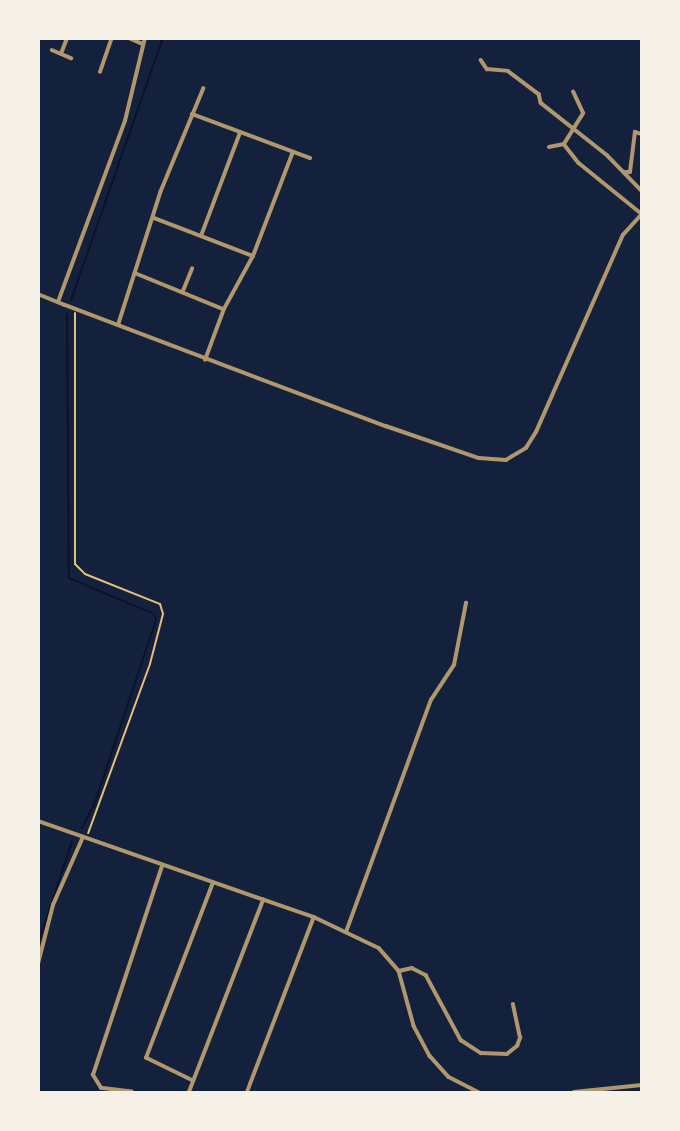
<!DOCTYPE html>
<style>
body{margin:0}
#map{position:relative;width:680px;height:1131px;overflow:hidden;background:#14213d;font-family:"Open Sans",sans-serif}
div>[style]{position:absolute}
.stream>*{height:2px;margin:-1px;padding:0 1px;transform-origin:1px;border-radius:1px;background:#0b132b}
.path>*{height:2px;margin:-1px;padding:0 1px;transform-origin:1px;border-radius:1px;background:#e5c07b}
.minor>*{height:3.5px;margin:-1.75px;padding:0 1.75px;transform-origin:1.75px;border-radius:1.75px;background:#b1986c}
.tertiary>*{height:3.5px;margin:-1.75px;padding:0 1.75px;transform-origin:1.75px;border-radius:1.75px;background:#b1986c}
span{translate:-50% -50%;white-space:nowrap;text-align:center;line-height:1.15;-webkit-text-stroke:5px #f6f1e7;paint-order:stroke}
.frame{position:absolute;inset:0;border:40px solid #f6f1e7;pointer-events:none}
</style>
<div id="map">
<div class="stream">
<i style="left:71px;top:300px;width:278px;rotate:-70.7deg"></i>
<i style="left:67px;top:314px;width:264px;rotate:89.6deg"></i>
<i style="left:69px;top:578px;width:92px;rotate:23deg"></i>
<i style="left:154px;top:614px;width:6px;rotate:72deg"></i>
<i style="left:156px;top:620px;width:195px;rotate:108.5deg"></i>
<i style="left:94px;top:805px;width:26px;rotate:118deg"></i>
<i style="left:38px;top:944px;width:108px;rotate:-71.7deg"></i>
</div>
<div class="path">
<i style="left:75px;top:313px;width:251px;rotate:90deg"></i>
<i style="left:75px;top:564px;width:14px;rotate:45deg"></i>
<i style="left:85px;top:574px;width:81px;rotate:21.8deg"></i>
<i style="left:160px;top:604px;width:10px;rotate:73deg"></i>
<i style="left:163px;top:614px;width:52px;rotate:104.6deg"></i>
<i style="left:150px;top:664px;width:180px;rotate:110.1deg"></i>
</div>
<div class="minor">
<i style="left:129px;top:38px;width:15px;rotate:23deg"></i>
<i style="left:52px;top:50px;width:21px;rotate:23deg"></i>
<i style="left:61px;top:54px;width:17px;rotate:-69deg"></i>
<i style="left:481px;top:60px;width:11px;rotate:56deg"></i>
<i style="left:487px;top:69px;width:21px;rotate:5deg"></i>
<i style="left:508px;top:71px;width:39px;rotate:37deg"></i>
<i style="left:539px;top:94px;width:9px;rotate:77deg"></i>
<i style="left:541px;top:103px;width:84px;rotate:38.2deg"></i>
<i style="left:607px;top:155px;width:50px;rotate:45.8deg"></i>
<i style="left:100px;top:72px;width:36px;rotate:-71deg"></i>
<i style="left:192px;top:114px;width:126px;rotate:20.4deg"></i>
<i style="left:564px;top:144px;width:24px;rotate:52deg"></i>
<i style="left:579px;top:163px;width:81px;rotate:39deg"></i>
<i style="left:549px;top:147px;width:15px;rotate:-11deg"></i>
<i style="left:564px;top:144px;width:36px;rotate:-58deg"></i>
<i style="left:583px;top:113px;width:23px;rotate:-115deg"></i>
<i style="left:625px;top:172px;width:5px"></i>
<i style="left:630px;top:172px;width:40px;rotate:-82.9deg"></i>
<i style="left:635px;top:132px;width:7px;rotate:16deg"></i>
<i style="left:154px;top:218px;width:106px;rotate:21deg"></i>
<i style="left:201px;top:236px;width:110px;rotate:-69.3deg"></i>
<i style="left:135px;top:273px;width:95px;rotate:22.2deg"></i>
<i style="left:183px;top:291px;width:24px;rotate:-68deg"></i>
<i style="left:58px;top:302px;width:193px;rotate:-69.7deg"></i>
<i style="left:125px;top:121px;width:85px;rotate:-76.5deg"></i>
<i style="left:65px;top:305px;width:343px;rotate:20.7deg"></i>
<i style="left:386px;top:426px;width:98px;rotate:19deg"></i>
<i style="left:479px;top:458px;width:27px;rotate:4deg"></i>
<i style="left:506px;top:460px;width:23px;rotate:-31deg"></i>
<i style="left:526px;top:448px;width:19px;rotate:-58deg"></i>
<i style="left:536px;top:432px;width:215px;rotate:-66.2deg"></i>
<i style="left:623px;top:235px;width:28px;rotate:-48deg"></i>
<i style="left:118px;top:325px;width:139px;rotate:-72.3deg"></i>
<i style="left:160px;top:193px;width:113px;rotate:-67.5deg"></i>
<i style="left:205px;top:360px;width:54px;rotate:-69.6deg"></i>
<i style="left:224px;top:309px;width:60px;rotate:-61.3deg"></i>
<i style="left:253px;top:256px;width:111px;rotate:-69deg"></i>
<i style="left:38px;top:821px;width:292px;rotate:19.2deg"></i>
<i style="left:314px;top:917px;width:72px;rotate:25.5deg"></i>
<i style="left:379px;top:948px;width:30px;rotate:49deg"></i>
<i style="left:399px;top:971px;width:57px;rotate:74.7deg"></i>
<i style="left:414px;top:1026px;width:34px;rotate:62deg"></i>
<i style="left:430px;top:1056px;width:28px;rotate:48deg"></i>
<i style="left:449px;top:1077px;width:33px;rotate:27deg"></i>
<i style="left:346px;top:932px;width:247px;rotate:-69.9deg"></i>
<i style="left:431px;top:700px;width:42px;rotate:-56.7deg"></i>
<i style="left:454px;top:665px;width:63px;rotate:-79deg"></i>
<i style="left:38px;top:964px;width:61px;rotate:-75.7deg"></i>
<i style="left:53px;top:905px;width:74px;rotate:-66.2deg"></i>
<i style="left:399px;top:971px;width:13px;rotate:-13deg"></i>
<i style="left:412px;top:968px;width:16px;rotate:27deg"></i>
<i style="left:426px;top:975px;width:74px;rotate:61.7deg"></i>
<i style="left:461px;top:1040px;width:24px;rotate:33deg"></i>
<i style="left:481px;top:1053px;width:26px;rotate:2deg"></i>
<i style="left:507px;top:1054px;width:13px;rotate:-39deg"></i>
<i style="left:517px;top:1046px;width:9px;rotate:-69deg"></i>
<i style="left:520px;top:1038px;width:34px;rotate:-102deg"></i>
<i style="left:193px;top:1081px;width:52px;rotate:-153.9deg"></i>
<i style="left:146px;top:1058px;width:187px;rotate:-69.1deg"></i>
<i style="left:132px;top:1092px;width:31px;rotate:-173deg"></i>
<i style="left:101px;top:1088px;width:15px;rotate:-122deg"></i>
<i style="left:93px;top:1075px;width:220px;rotate:-71.7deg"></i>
<i style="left:189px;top:1092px;width:206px;rotate:-68.9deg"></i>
<i style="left:247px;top:1092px;width:187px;rotate:-69.1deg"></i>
<i style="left:574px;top:1092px;width:68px;rotate:-5.9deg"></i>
</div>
<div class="tertiary">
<i style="left:38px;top:294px;width:29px;rotate:22deg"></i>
</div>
<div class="frame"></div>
</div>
